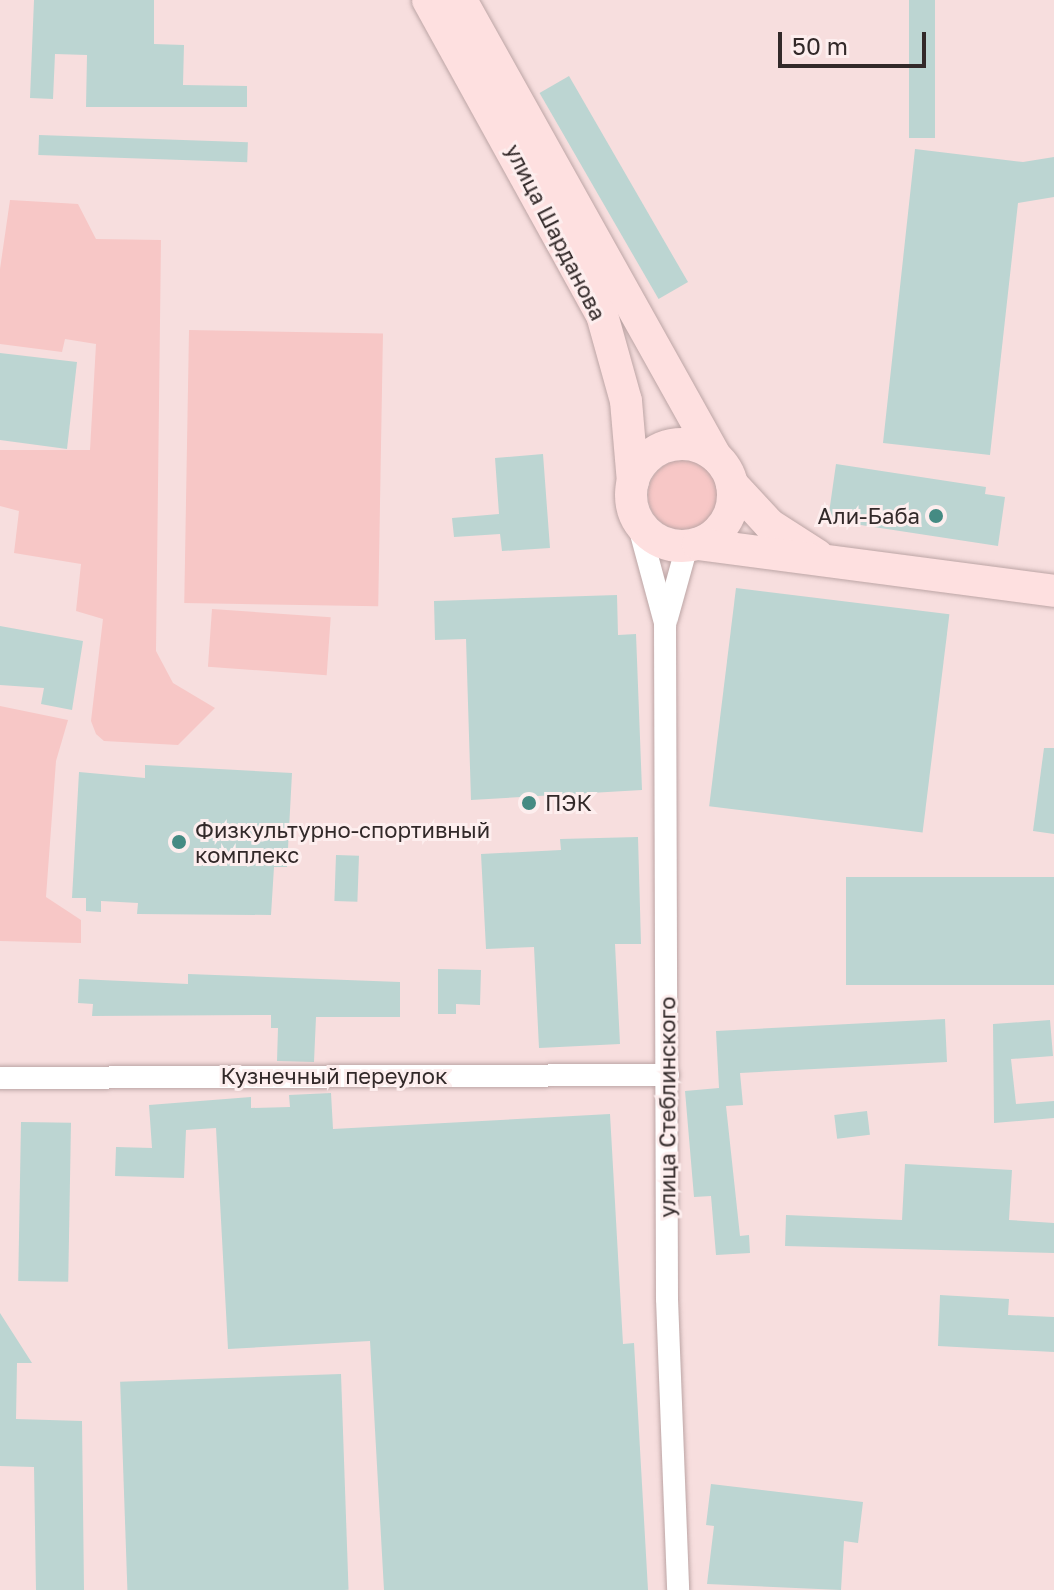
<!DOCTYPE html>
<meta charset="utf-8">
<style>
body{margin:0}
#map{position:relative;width:1054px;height:1590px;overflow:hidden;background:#f7dede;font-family:"Golos Text",sans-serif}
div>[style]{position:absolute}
.green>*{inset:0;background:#f7c7c6;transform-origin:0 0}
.round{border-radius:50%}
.building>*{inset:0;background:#bcd5d2;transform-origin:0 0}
.roads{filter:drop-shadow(0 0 2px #bca5a5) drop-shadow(0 0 2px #bca5a5)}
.street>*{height:22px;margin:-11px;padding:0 11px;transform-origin:11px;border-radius:11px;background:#fff}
.secondary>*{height:32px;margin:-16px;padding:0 16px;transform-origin:16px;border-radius:16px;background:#fee0e0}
.secondary>.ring{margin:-16px;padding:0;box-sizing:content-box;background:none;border:32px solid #fee0e0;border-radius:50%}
.dots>*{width:22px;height:22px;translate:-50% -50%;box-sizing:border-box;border:4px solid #fdeeee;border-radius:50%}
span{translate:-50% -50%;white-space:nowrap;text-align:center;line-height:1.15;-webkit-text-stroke:6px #fdeeee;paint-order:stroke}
.street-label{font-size:22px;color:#322929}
.poi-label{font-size:22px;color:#322929}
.right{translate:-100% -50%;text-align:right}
.left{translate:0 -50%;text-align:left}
.scale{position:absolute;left:778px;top:32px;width:148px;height:36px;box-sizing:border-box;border:4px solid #322929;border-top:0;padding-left:10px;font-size:24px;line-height:28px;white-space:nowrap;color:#322929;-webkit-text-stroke:6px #fdeeee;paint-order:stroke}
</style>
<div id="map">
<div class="green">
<i style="clip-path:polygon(10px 200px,78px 204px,96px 239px,161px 240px,156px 651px,173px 683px,215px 708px,178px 745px,104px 741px,96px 734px,91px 721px,103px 619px,76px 611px,81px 564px,14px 553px,19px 511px,0 506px,0 450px,90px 450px,96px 344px,65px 339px,62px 352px,0 344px,0 269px)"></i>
<i style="left:189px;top:330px;width:194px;height:273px;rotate:1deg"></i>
<i class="round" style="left:648px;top:460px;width:70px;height:70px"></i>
<i style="left:212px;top:609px;width:119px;height:58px;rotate:4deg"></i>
<i style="clip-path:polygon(0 706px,68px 720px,56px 761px,46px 897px,81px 920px,81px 943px,0 941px)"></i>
</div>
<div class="building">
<i style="clip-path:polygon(34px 0,154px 0,154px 44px,184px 45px,183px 85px,247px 86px,247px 107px,86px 107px,87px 55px,55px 54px,53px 99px,30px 98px)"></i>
<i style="left:909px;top:0;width:26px;height:138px"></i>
<i style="left:569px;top:76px;width:238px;height:34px;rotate:60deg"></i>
<i style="left:39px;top:135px;width:209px;height:20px;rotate:2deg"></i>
<i style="clip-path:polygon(915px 149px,1023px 162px,1054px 157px,1054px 197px,1018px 203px,990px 455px,883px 443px)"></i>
<i style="clip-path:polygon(0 353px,77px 362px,67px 449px,0 440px)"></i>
<i style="clip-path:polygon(543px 454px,550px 548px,502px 551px,500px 534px,454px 537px,452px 518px,499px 514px,495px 458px)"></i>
<i style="clip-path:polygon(836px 464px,986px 487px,985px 494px,1005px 497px,998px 546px,828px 520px)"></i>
<i style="left:736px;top:588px;width:215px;height:220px;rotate:7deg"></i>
<i style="clip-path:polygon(617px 595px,618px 635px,636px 634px,642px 790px,471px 800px,466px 639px,435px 640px,434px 601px)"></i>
<i style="clip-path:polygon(0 626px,83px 641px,72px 710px,41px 704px,44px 688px,0 685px)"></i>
<i style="clip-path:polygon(1044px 748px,1054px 748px,1054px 834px,1033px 831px)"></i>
<i style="clip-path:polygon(145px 765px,292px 773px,287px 867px,274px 867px,271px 915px,137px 914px,138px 903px,101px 901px,101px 912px,86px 911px,86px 898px,72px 898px,79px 772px,145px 778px)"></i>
<i style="clip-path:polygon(638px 837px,641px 944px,615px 944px,620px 1044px,539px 1048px,534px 947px,486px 949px,481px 854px,561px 850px,560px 839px)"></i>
<i style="left:336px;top:855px;width:23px;height:46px;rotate:2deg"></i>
<i style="left:1054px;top:877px;width:108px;height:208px;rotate:90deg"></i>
<i style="clip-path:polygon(438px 969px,481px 970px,480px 1005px,456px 1004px,456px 1014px,438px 1014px)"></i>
<i style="clip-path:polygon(188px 974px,400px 982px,400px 1017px,316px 1017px,314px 1062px,277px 1061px,278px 1028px,271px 1028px,271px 1015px,92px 1016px,93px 1004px,78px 1003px,79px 979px,188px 984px)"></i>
<i style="clip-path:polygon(945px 1019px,947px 1062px,740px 1073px,743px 1105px,726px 1106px,740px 1236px,749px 1235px,750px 1253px,716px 1255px,711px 1196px,694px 1197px,685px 1091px,719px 1088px,716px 1031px)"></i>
<i style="clip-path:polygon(1050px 1020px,1053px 1056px,1011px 1059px,1016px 1104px,1054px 1101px,1054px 1118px,994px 1123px,993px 1024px)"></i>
<i style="clip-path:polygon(331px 1093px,333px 1129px,610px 1114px,623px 1344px,634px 1343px,648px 1590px,384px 1590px,370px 1341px,228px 1349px,216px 1128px,186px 1130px,184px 1178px,115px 1176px,116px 1147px,152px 1148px,149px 1105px,251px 1097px,251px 1108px,290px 1107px,289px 1095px)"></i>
<i style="left:867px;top:1111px;width:24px;height:33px;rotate:83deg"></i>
<i style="left:21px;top:1122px;width:50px;height:159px;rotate:1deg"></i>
<i style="clip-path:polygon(905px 1164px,1012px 1170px,1009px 1220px,1054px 1223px,1054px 1253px,785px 1246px,786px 1215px,902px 1220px)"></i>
<i style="clip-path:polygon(940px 1295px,1009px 1299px,1008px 1315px,1054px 1317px,1054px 1352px,938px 1346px)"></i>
<i style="clip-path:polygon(0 1313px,32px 1363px,17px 1363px,16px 1419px,82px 1421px,84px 1590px,36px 1590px,34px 1467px,0 1466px)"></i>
<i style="left:341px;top:1374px;width:216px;height:221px;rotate:88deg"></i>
<i style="clip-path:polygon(711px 1484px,863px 1502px,858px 1543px,844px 1541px,841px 1590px,707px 1584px,714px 1526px,706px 1525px)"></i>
</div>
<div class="roads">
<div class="street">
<i style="left:637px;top:519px;width:108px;rotate:74.9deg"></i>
<i style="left:665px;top:623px;width:676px;rotate:89.83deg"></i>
<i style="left:667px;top:1299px;width:291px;rotate:87.8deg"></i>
<i style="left:667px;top:618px;width:75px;rotate:-74.5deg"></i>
<i style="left:0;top:1078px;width:668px;rotate:-0.26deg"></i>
</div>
<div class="secondary">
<i style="left:428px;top:0;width:360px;rotate:61.1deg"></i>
<i style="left:602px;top:315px;width:89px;rotate:74.4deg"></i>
<i style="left:626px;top:401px;width:81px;rotate:85.1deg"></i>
<i style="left:461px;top:0;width:523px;rotate:60.84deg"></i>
<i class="ring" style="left:631px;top:444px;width:70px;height:70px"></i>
<i style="left:732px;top:484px;width:56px;rotate:47.2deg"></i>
<i style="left:770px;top:525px;width:56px;rotate:32.6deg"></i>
<i style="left:698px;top:544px;width:359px;rotate:7.5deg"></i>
</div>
</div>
<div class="dots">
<i style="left:936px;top:516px;background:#458b83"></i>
<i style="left:529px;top:803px;background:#458b83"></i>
<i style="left:179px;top:842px;background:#458b83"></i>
</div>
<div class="street-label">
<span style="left:556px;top:232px;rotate:63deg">улица Шарданова</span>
<span style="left:334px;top:1076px">Кузнечный переулок</span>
<span style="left:667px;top:1107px;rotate:-90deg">улица Стеблинского</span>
</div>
<div class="poi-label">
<span class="right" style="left:920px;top:516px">Али-Баба</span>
<span class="left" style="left:545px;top:803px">ПЭК</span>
<span class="left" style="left:195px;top:842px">Физкультурно-спортивный<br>комплекс</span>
</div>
<div class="scale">50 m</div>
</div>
